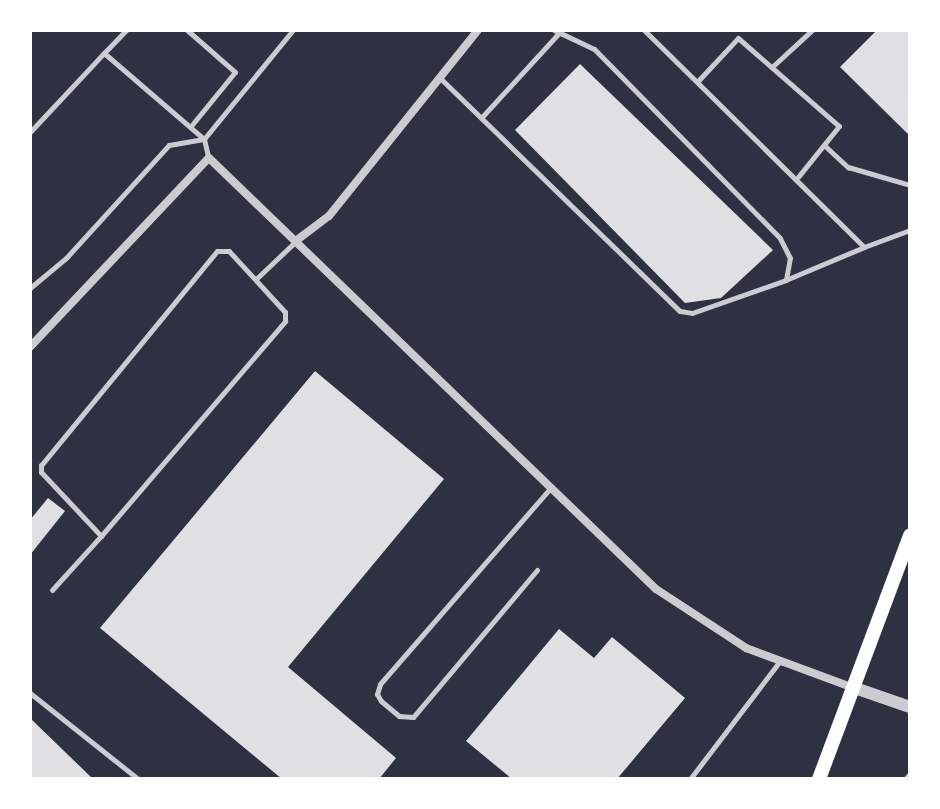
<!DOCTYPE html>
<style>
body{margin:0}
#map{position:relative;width:940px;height:809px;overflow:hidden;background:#2d3142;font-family:"Titillium Web",sans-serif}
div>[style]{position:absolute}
.building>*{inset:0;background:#e0e0e3}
.service>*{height:5px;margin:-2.5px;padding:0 2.5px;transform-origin:2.5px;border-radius:2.5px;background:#caccd0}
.minor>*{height:8px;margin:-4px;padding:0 4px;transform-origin:4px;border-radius:4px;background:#caccd0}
.tertiary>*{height:12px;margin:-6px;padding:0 6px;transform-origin:6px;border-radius:6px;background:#caccd0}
.secondary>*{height:14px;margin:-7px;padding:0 7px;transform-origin:7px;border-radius:7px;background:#fff}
span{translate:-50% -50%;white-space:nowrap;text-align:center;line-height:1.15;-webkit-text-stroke:7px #fff;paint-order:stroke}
.frame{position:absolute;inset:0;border:32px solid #fff;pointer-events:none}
</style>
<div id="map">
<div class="building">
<i style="clip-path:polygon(877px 30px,910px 30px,910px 136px,840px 67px)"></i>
<i style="clip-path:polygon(580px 64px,773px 250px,721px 298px,685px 303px,515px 130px)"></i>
<i style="clip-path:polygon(315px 371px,444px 479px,288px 667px,396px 758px,379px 779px,282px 779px,100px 628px)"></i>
<i style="clip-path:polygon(48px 498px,65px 511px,30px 555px,30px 520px)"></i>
<i style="clip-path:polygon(559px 629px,594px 658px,612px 637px,685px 698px,617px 779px,512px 779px,466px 741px)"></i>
<i style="clip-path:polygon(30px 718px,93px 779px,30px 779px)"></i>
</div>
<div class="service">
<i style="left:187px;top:30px;width:64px;rotate:41.2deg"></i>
<i style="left:235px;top:72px;width:70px;rotate:129.2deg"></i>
<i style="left:644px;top:30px;width:309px;rotate:44.6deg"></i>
<i style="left:864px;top:247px;width:49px;rotate:-20.3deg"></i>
<i style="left:104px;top:53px;width:32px;rotate:-46deg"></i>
<i style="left:773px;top:66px;width:53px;rotate:-42.7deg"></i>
<i style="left:440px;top:78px;width:334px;rotate:44.2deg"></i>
<i style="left:680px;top:311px;width:12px;rotate:9deg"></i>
<i style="left:692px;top:313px;width:100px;rotate:-19.3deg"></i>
<i style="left:786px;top:280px;width:22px;rotate:-80deg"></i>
<i style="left:790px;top:258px;width:22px;rotate:-117deg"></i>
<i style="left:780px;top:238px;width:265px;rotate:-134.5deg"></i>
<i style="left:594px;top:49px;width:44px;rotate:-154.6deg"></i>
<i style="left:697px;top:82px;width:60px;rotate:-47deg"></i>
<i style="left:738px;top:38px;width:134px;rotate:41.1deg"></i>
<i style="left:839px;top:126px;width:65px;rotate:128.8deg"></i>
<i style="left:481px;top:118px;width:115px;rotate:-47.5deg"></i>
<i style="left:30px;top:132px;width:108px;rotate:-46.9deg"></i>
<i style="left:104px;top:53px;width:132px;rotate:40.7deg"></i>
<i style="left:204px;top:139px;width:18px;rotate:77deg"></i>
<i style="left:204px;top:139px;width:141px;rotate:-50.8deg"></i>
<i style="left:824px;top:145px;width:33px;rotate:43deg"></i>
<i style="left:848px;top:167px;width:65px;rotate:16.2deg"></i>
<i style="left:256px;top:279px;width:55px;rotate:-43.5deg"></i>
<i style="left:788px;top:279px;width:82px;rotate:-22.8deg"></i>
<i style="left:30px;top:288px;width:47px;rotate:-39.8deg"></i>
<i style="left:66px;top:258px;width:153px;rotate:-47.7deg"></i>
<i style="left:169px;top:145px;width:35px;rotate:-10deg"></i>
<i style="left:537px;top:570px;width:192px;rotate:130.1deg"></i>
<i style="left:413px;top:717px;width:14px;rotate:-176deg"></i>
<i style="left:399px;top:716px;width:23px;rotate:-140deg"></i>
<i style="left:381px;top:701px;width:8px;rotate:-120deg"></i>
<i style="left:377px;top:694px;width:10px;rotate:-73deg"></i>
<i style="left:380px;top:684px;width:261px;rotate:-49deg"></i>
<i style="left:52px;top:590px;width:73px;rotate:-47.8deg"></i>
<i style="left:101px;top:536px;width:283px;rotate:-49.4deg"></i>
<i style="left:285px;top:321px;width:9px;rotate:-90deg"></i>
<i style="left:285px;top:312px;width:83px;rotate:-132.6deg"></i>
<i style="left:229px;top:251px;width:12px;rotate:180deg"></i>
<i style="left:217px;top:251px;width:277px;rotate:129.4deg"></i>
<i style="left:41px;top:465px;width:7px;rotate:90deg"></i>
<i style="left:41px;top:472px;width:88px;rotate:46.8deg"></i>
<i style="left:30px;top:693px;width:138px;rotate:38.5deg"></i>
<i style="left:690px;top:779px;width:148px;rotate:-52.7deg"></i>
</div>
<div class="minor">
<i style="left:297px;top:240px;width:40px;rotate:-37deg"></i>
<i style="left:329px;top:216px;width:238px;rotate:-51.3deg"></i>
<i style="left:30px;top:347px;width:260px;rotate:-46.6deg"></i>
<i style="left:209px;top:158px;width:621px;rotate:43.96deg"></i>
<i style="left:656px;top:589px;width:108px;rotate:33.2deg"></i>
<i style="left:746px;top:648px;width:115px;rotate:20.3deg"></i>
<i style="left:908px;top:779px;width:3px;rotate:-45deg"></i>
</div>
<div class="tertiary">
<i style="left:855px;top:688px;width:58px;rotate:19.1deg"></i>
</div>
<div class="secondary">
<i style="left:819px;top:779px;width:260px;rotate:-69.5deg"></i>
</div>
<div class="frame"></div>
</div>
